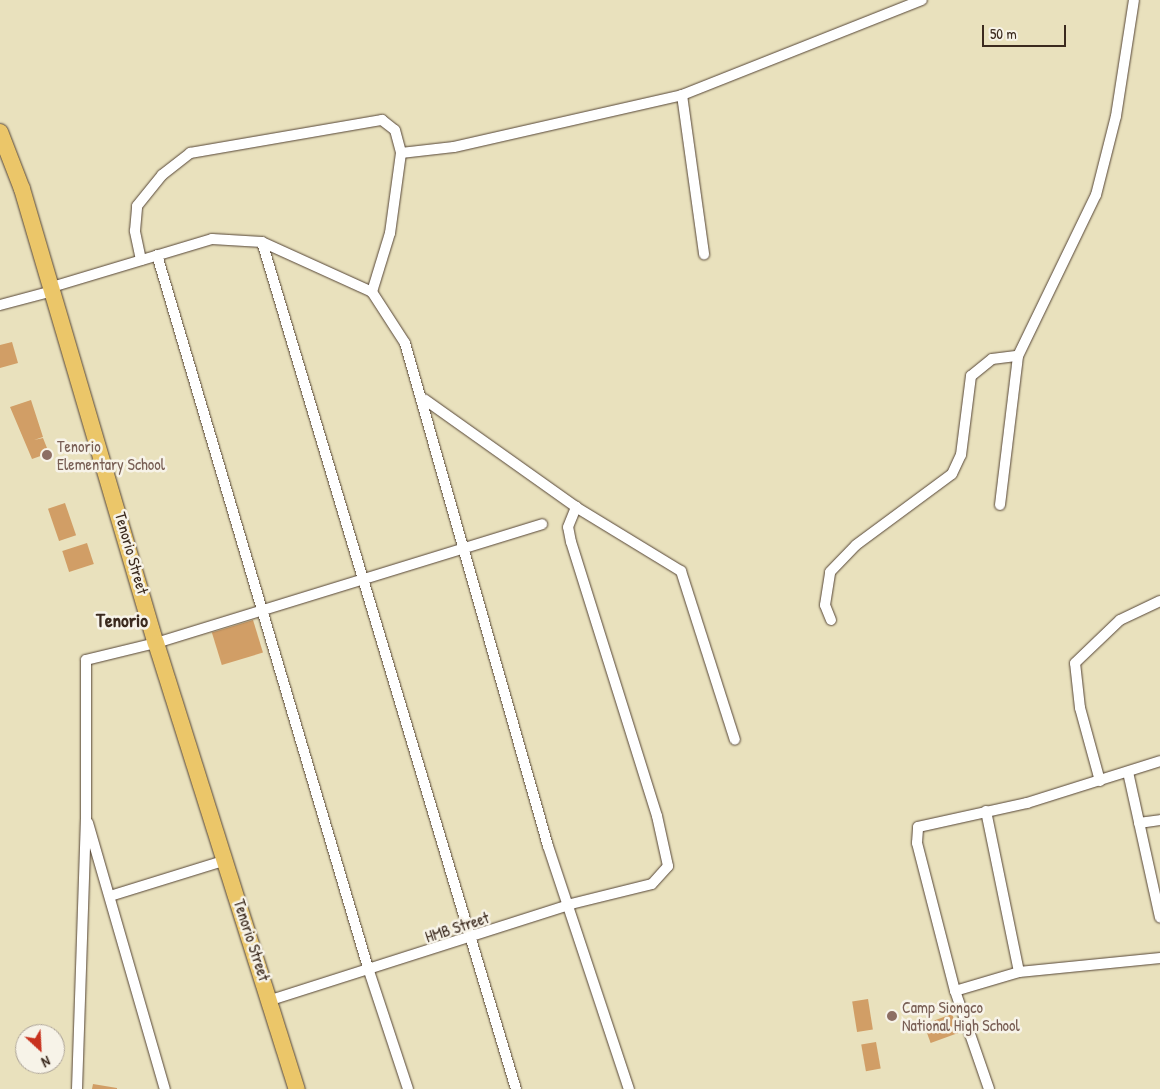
<!DOCTYPE html>
<style>
body{margin:0}
#map{position:relative;width:1160px;height:1089px;overflow:hidden;background:#e9e1bd;font-family:"Patrick Hand",sans-serif}
div>[style]{position:absolute}
.building>*{inset:0;background:#d19e66;transform-origin:0 0}
.roads{filter:drop-shadow(0 0 1px #554536) drop-shadow(0 0 1px #554536)}
.minor>*{height:10px;margin:-5px;padding:0 5px;transform-origin:5px;border-radius:5px;background:#fff}
.primary>*{height:16px;margin:-8px;padding:0 8px;transform-origin:8px;border-radius:8px;background:#ebc669}
.dots>*{width:14px;height:14px;translate:-50% -50%;box-sizing:border-box;border:2px solid #f7f3e8;border-radius:50%}
span{translate:-50% -50%;white-space:nowrap;text-align:center;line-height:1.15;-webkit-text-stroke:5px #f7f3e8;paint-order:stroke}
.education-label{font-size:16px;color:#785e54}
.left{translate:0 -50%;text-align:left}
.street-label{font-size:16px;color:#3b2a1e}
.quarter-label{font-size:19px;color:#3b2a1e;font-weight:700}
.north{position:absolute;left:15px;top:1024px;width:50px;height:50px;box-sizing:border-box;background:#f7f3e8;border:1px solid #aca397;border-radius:50%;rotate:155deg;font-size:14px;font-weight:700;line-height:20px;text-align:center;color:#3b2a1e}
.north::after{content:'';display:block;margin:auto;width:18px;height:22px;background:#c8321e;clip-path:polygon(50% 0,100% 100%,50% 72%,0 100%)}
.scale{position:absolute;left:982px;top:25px;width:84px;height:22px;box-sizing:border-box;border:2px solid #3b2a1e;border-top:0;padding-left:6px;font-size:15px;line-height:18px;white-space:nowrap;color:#3b2a1e;-webkit-text-stroke:4px #f7f3e8;paint-order:stroke}
</style>
<div id="map">
<div class="building">
<i style="clip-path:polygon(12px 342px,18px 363px,0 368px,0 345px)"></i>
<i style="clip-path:polygon(31px 400px,43px 437px,34px 440px,43px 438px,49px 453px,32px 459px,10px 407px)"></i>
<i style="left:65px;top:503px;width:34px;height:18px;rotate:71deg"></i>
<i style="left:87px;top:543px;width:22px;height:26px;rotate:72deg"></i>
<i style="left:253px;top:620px;width:34px;height:43px;rotate:73deg"></i>
<i style="left:868px;top:999px;width:31px;height:16px;rotate:81deg"></i>
<i style="left:952px;top:1014px;width:20px;height:30px;rotate:70deg"></i>
<i style="left:876px;top:1042px;width:27px;height:15px;rotate:80deg"></i>
<i style="clip-path:polygon(93px 1084px,117px 1088px,117px 1089px,92px 1089px)"></i>
</div>
<div class="roads">
<div class="minor">
<i style="left:682px;top:95px;width:161px;rotate:82.1deg"></i>
<i style="left:401px;top:153px;width:53px;rotate:-6.5deg"></i>
<i style="left:454px;top:147px;width:234px;rotate:-12.8deg"></i>
<i style="left:682px;top:95px;width:258px;rotate:-21.6deg"></i>
<i style="left:262px;top:242px;width:121px;rotate:24.4deg"></i>
<i style="left:372px;top:292px;width:61px;rotate:57.1deg"></i>
<i style="left:405px;top:343px;width:523px;rotate:74.13deg"></i>
<i style="left:548px;top:846px;width:256px;rotate:71.6deg"></i>
<i style="left:157px;top:255px;width:747px;rotate:73.51deg"></i>
<i style="left:369px;top:971px;width:124px;rotate:71.7deg"></i>
<i style="left:141px;top:260px;width:30px;rotate:-102deg"></i>
<i style="left:135px;top:231px;width:25px;rotate:-85deg"></i>
<i style="left:137px;top:206px;width:40px;rotate:-51deg"></i>
<i style="left:162px;top:175px;width:36px;rotate:-38deg"></i>
<i style="left:190px;top:153px;width:195px;rotate:-9.8deg"></i>
<i style="left:382px;top:120px;width:16px;rotate:38deg"></i>
<i style="left:395px;top:130px;width:24px;rotate:75deg"></i>
<i style="left:401px;top:153px;width:81px;rotate:97.8deg"></i>
<i style="left:390px;top:233px;width:62px;rotate:107deg"></i>
<i style="left:52px;top:287px;width:167px;rotate:-16.7deg"></i>
<i style="left:212px;top:239px;width:50px;rotate:3.4deg"></i>
<i style="left:262px;top:242px;width:884px;rotate:73.31deg"></i>
<i style="left:0;top:305px;width:55px;rotate:-14.8deg"></i>
<i style="left:1000px;top:505px;width:150px;rotate:-83.1deg"></i>
<i style="left:1018px;top:356px;width:179px;rotate:-64.2deg"></i>
<i style="left:1096px;top:195px;width:81px;rotate:-75.8deg"></i>
<i style="left:1116px;top:116px;width:117px;rotate:-81.2deg"></i>
<i style="left:576px;top:507px;width:123px;rotate:31.4deg"></i>
<i style="left:681px;top:571px;width:177px;rotate:72.3deg"></i>
<i style="left:831px;top:620px;width:16px;rotate:-112deg"></i>
<i style="left:825px;top:605px;width:33px;rotate:-81deg"></i>
<i style="left:830px;top:572px;width:37px;rotate:-46deg"></i>
<i style="left:856px;top:545px;width:119px;rotate:-36.5deg"></i>
<i style="left:952px;top:474px;width:21px;rotate:-65deg"></i>
<i style="left:961px;top:455px;width:80px;rotate:-82.8deg"></i>
<i style="left:971px;top:376px;width:27px;rotate:-39deg"></i>
<i style="left:992px;top:359px;width:26px;rotate:-7deg"></i>
<i style="left:1128px;top:772px;width:149px;rotate:77.6deg"></i>
<i style="left:1100px;top:781px;width:76px;rotate:-105.3deg"></i>
<i style="left:1080px;top:708px;width:45px;rotate:-96.3deg"></i>
<i style="left:1075px;top:663px;width:62px;rotate:-43.7deg"></i>
<i style="left:1120px;top:620px;width:44px;rotate:-25.4deg"></i>
<i style="left:986px;top:811px;width:164px;rotate:78.4deg"></i>
<i style="left:88px;top:823px;width:277px;rotate:73.9deg"></i>
<i style="left:1139px;top:823px;width:21px;rotate:-8deg"></i>
<i style="left:110px;top:896px;width:121px;rotate:-17.2deg"></i>
<i style="left:955px;top:991px;width:67px;rotate:-16.5deg"></i>
<i style="left:1019px;top:972px;width:142px;rotate:-5.7deg"></i>
<i style="left:271px;top:1000px;width:315px;rotate:-17.7deg"></i>
<i style="left:571px;top:904px;width:83px;rotate:-13.9deg"></i>
<i style="left:652px;top:884px;width:24px;rotate:-48deg"></i>
<i style="left:668px;top:866px;width:51px;rotate:-102.4deg"></i>
<i style="left:657px;top:816px;width:287px;rotate:-107.4deg"></i>
<i style="left:571px;top:542px;width:15px;rotate:-101deg"></i>
<i style="left:568px;top:527px;width:22px;rotate:-68deg"></i>
<i style="left:576px;top:507px;width:186px;rotate:-144.6deg"></i>
<i style="left:77px;top:1089px;width:271px;rotate:-88.1deg"></i>
<i style="left:86px;top:818px;width:158px;rotate:-90deg"></i>
<i style="left:86px;top:660px;width:72px;rotate:-13.7deg"></i>
<i style="left:156px;top:643px;width:404px;rotate:-17.1deg"></i>
<i style="left:989px;top:1089px;width:104px;rotate:-109.1deg"></i>
<i style="left:955px;top:991px;width:153px;rotate:-104.4deg"></i>
<i style="left:917px;top:843px;width:16px;rotate:-86deg"></i>
<i style="left:918px;top:827px;width:112px;rotate:-12.4deg"></i>
<i style="left:1027px;top:803px;width:139px;rotate:-17.5deg"></i>
</div>
<div class="primary">
<i style="left:0;top:132px;width:61px;rotate:68.9deg"></i>
<i style="left:22px;top:189px;width:473px;rotate:73.6deg"></i>
<i style="left:156px;top:643px;width:468px;rotate:72.5deg"></i>
</div>
</div>
<div class="dots">
<i style="left:47px;top:455px;background:#8d6e63"></i>
<i style="left:892px;top:1016px;background:#8d6e63"></i>
</div>
<div class="education-label">
<span class="left" style="left:57px;top:455px">Tenorio<br>Elementary School</span>
<span class="left" style="left:902px;top:1016px">Camp Siongco<br>National High School</span>
</div>
<div class="street-label">
<span style="left:132px;top:553px;rotate:74deg">Tenorio Street</span>
<span style="left:457px;top:927px;rotate:-18deg">HMB Street</span>
<span style="left:252px;top:940px;rotate:72deg">Tenorio Street</span>
</div>
<div class="quarter-label">
<span style="left:122px;top:621px">Tenorio</span>
</div>
<div class="north">N</div>
<div class="scale">50 m</div>
</div>
